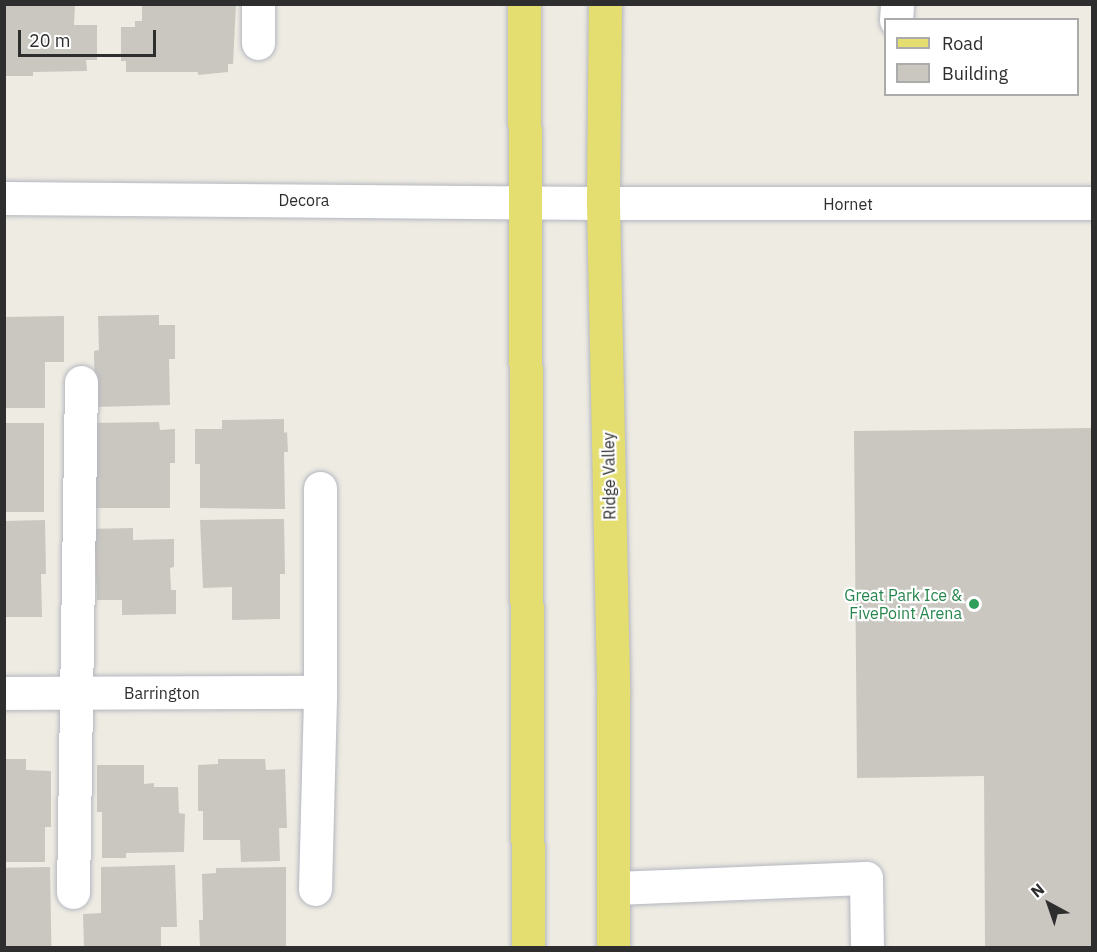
<!DOCTYPE html>
<style>
body{margin:0}
#map{position:relative;width:1097px;height:952px;overflow:hidden;background:#edebe2;font-family:"IBM Plex Sans",sans-serif}
div>[style]{position:absolute}
.building>*{inset:0;background:#cac7c1;transform-origin:0 0}
.roads{filter:drop-shadow(0 0 2px #b5b6c0) drop-shadow(0 0 2px #b5b6c0)}
.minor>*{height:33px;margin:-16.5px;padding:0 16.5px;transform-origin:16.5px;border-radius:16.5px;background:#fff}
.major>*{height:33px;margin:-16.5px;padding:0 16.5px;transform-origin:16.5px;border-radius:16.5px;background:#e4de71}
.dots>*{width:16px;height:16px;translate:-50% -50%;box-sizing:border-box;border:3px solid #fff;border-radius:50%}
span{translate:-50% -50%;white-space:nowrap;text-align:center;line-height:1.15;-webkit-text-stroke:4.5px #fff;paint-order:stroke}
.street-label{font-size:16px;color:#2e2e2e}
.leisure-label{font-size:16px;color:#27864d}
.right{translate:-100% -50%;text-align:right}
.frame{position:absolute;inset:0;border:6px solid #2e2e2e;pointer-events:none}
.legend{position:absolute;left:884px;top:18px;width:195px;height:78px;box-sizing:border-box;background:#fff;border:2px solid #ababab;margin:0;padding:8px 10px;list-style:none;font-size:18px;color:#2e2e2e}
.legend li{display:flex;align-items:center;gap:12px;height:30px}
.legend b{width:30px;border:2px solid #ababab}
.north{position:absolute;left:1019px;top:874px;width:60px;height:60px;-webkit-text-stroke:4px #fff;paint-order:stroke;rotate:320deg;font-size:16px;font-weight:700;line-height:24px;text-align:center;color:#2e2e2e}
.north::after{content:'';display:block;margin:auto;width:21px;height:27px;background:#2e2e2e;clip-path:polygon(50% 0,100% 100%,50% 72%,0 100%)}
.scale{position:absolute;left:18px;top:30px;width:138px;height:27px;box-sizing:border-box;border:3px solid #2e2e2e;border-top:0;padding-left:8px;font-size:18px;line-height:21px;white-space:nowrap;color:#2e2e2e;-webkit-text-stroke:4px #fff;paint-order:stroke}
</style>
<div id="map">
<div class="building">
<i style="clip-path:polygon(5px 4px,75px 4px,74px 25px,97px 25px,97px 60px,86px 60px,87px 71px,33px 72px,33px 76px,5px 76px)"></i>
<i style="clip-path:polygon(142px 4px,236px 4px,233px 64px,228px 64px,228px 72px,198px 75px,198px 72px,126px 72px,126px 61px,121px 61px,121px 27px,135px 27px,135px 21px,142px 21px)"></i>
<i style="clip-path:polygon(159px 315px,159px 325px,175px 325px,175px 359px,169px 359px,170px 405px,95px 407px,94px 351px,99px 350px,98px 316px)"></i>
<i style="clip-path:polygon(64px 316px,64px 362px,45px 362px,45px 408px,4px 408px,4px 317px)"></i>
<i style="clip-path:polygon(284px 419px,284px 433px,287px 432px,288px 452px,284px 452px,285px 509px,200px 508px,200px 464px,195px 464px,195px 429px,222px 429px,222px 420px)"></i>
<i style="clip-path:polygon(159px 422px,160px 430px,175px 429px,175px 463px,170px 463px,170px 508px,93px 508px,93px 423px)"></i>
<i style="left:4px;top:423px;width:40px;height:89px"></i>
<i style="clip-path:polygon(1092px 428px,1092px 948px,985px 948px,984px 776px,857px 778px,854px 431px)"></i>
<i style="clip-path:polygon(284px 519px,285px 574px,280px 574px,280px 619px,232px 620px,232px 587px,203px 588px,200px 520px)"></i>
<i style="clip-path:polygon(45px 520px,46px 574px,41px 574px,42px 617px,4px 617px,4px 521px)"></i>
<i style="clip-path:polygon(133px 528px,133px 540px,174px 539px,174px 567px,170px 568px,171px 590px,176px 590px,176px 614px,122px 615px,122px 600px,97px 600px,95px 553px,88px 553px,88px 529px)"></i>
<i style="clip-path:polygon(4px 759px,26px 759px,26px 770px,51px 771px,51px 827px,45px 827px,45px 862px,4px 862px)"></i>
<i style="clip-path:polygon(218px 759px,265px 759px,266px 770px,285px 769px,287px 828px,279px 828px,280px 861px,241px 862px,240px 840px,203px 840px,203px 811px,198px 811px,198px 765px,218px 764px)"></i>
<i style="clip-path:polygon(97px 765px,144px 765px,144px 784px,154px 783px,154px 787px,178px 787px,179px 813px,185px 814px,184px 852px,126px 853px,126px 858px,102px 858px,102px 812px,97px 812px)"></i>
<i style="clip-path:polygon(175px 865px,177px 927px,161px 927px,161px 948px,84px 948px,83px 914px,101px 913px,101px 867px)"></i>
<i style="left:50px;top:867px;width:81px;height:46px;rotate:89deg"></i>
<i style="clip-path:polygon(286px 867px,286px 948px,200px 948px,199px 920px,203px 920px,202px 874px,216px 873px,216px 868px)"></i>
</div>
<div class="roads">
<div class="minor">
<i style="left:258px;top:4px;width:39px;rotate:90deg"></i>
<i style="left:896px;top:20px;width:16px;rotate:-86deg"></i>
<i style="left:4px;top:198px;width:599px;rotate:0.48deg"></i>
<i style="left:603px;top:203px;width:489px"></i>
<i style="left:4px;top:693px;width:316px;rotate:-0.2deg"></i>
<i style="left:613px;top:888px;width:253px;rotate:-2.3deg"></i>
<i style="left:866px;top:878px;width:70px;rotate:89.2deg"></i>
<i style="left:315px;top:889px;width:197px;rotate:-88.5deg"></i>
<i style="left:320px;top:692px;width:204px;rotate:-90deg"></i>
<i style="left:73px;top:892px;width:510px;rotate:-89.1deg"></i>
</div>
<div class="major">
<i style="left:524px;top:4px;width:944px;rotate:89.76deg"></i>
<i style="left:605px;top:4px;width:199px;rotate:90.6deg"></i>
<i style="left:603px;top:203px;width:494px;rotate:88.8deg"></i>
<i style="left:613px;top:697px;width:251px;rotate:90deg"></i>
</div>
</div>
<div class="dots">
<i style="left:974px;top:604px;background:#2e9e5b"></i>
</div>
<div class="street-label">
<span style="left:304px;top:200px">Decora</span>
<span style="left:848px;top:204px">Hornet</span>
<span style="left:609px;top:476px;rotate:-91deg">Ridge Valley</span>
<span style="left:162px;top:693px">Barrington</span>
</div>
<div class="leisure-label">
<span class="right" style="left:962px;top:604px">Great Park Ice &amp;<br>FivePoint Arena</span>
</div>
<div class="frame"></div>
<ul class="legend">
<li><b style="height:8px;background:#e4de71"></b>Road</li>
<li><b style="height:16px;background:#cac7c1"></b>Building</li>
</ul>
<div class="north">N</div>
<div class="scale">20 m</div>
</div>
